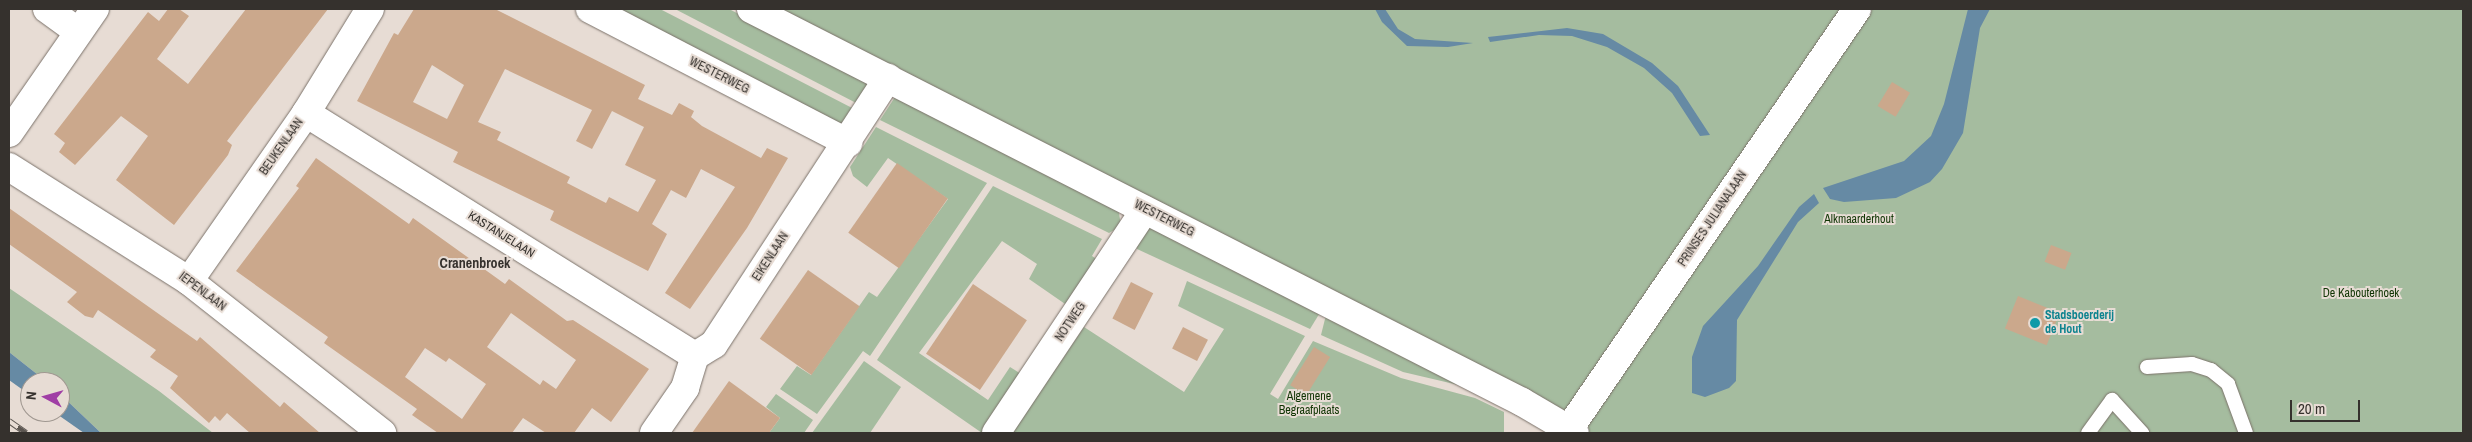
<!DOCTYPE html>
<style>
body{margin:0}
#map{position:relative;width:2472px;height:442px;overflow:hidden;background:#e7dcd4;font-family:"Archivo Narrow",sans-serif}
div>[style]{position:absolute}
.green>*{inset:0;background:#a5bc9f}
.water>*{inset:0;background:#668aa4}
.building>*{inset:0;background:#cba88c;transform-origin:0 0}
.roads{filter:drop-shadow(0 0 1px #7b726a) drop-shadow(0 0 1px #7b726a)}
.lane>*{height:14px;margin:-7px;padding:0 7px;transform-origin:7px;border-radius:7px;background:#fff}
.street>*{height:28px;margin:-14px;padding:0 14px;transform-origin:14px;border-radius:14px;background:#fff}
.secondary>*{height:28px;margin:-14px;padding:0 14px;transform-origin:14px;border-radius:14px;background:#fff}
.rail>*{height:5.5px;margin-top:-2.75px;transform-origin:0;background:repeating-linear-gradient(90deg,#e7dcd4 0 11px,#5c5651 0 22px);box-sizing:border-box;border-block:1px solid #5c5651}
.dots>*{width:14px;height:14px;translate:-50% -50%;box-sizing:border-box;border:2px solid #e7dcd4;border-radius:50%}
span{translate:-50% -50%;white-space:nowrap;text-align:center;line-height:1.15;-webkit-text-stroke:4px #e7dcd4;paint-order:stroke}
.street-label{font-size:12px;color:#35312d}
.park-label{font-size:12px;color:#103504}
.culture-label{font-size:12px;color:#0d838f;font-weight:700}
.left{translate:0 -50%;text-align:left}
.neighbourhood-label{font-size:14px;color:#35312d;font-weight:700}
.frame{position:absolute;inset:0;border:10px solid #35312d;pointer-events:none}
.north{position:absolute;left:20px;top:372px;width:50px;height:50px;box-sizing:border-box;background:#e7dcd4;border:1px solid #a09891;border-radius:50%;rotate:276deg;font-size:14px;font-weight:700;line-height:20px;text-align:center;color:#35312d}
.north::after{content:'';display:block;margin:auto;width:18px;height:22px;background:#a03ea5;clip-path:polygon(50% 0,100% 100%,50% 72%,0 100%)}
.scale{position:absolute;left:2290px;top:400px;width:70px;height:22px;box-sizing:border-box;border:2px solid #35312d;border-top:0;padding-left:6px;font-size:15px;line-height:18px;white-space:nowrap;color:#35312d;-webkit-text-stroke:4px #e7dcd4;paint-order:stroke}
</style>
<div id="map">
<div class="green">
<i style="clip-path:polygon(603px 9px,660px 9px,856px 110px,840px 126px)"></i>
<i style="clip-path:polygon(675px 9px,729px 9px,864px 78px,869px 86px,860px 105px)"></i>
<i style="clip-path:polygon(776px 9px,2463px 9px,2463px 433px,1588px 433px,898px 68px)"></i>
<i style="clip-path:polygon(897px 94px,1118px 207px,1121px 226px,1109px 233px,880px 120px)"></i>
<i style="clip-path:polygon(876px 127px,987px 183px,870px 356px,863px 351px,817px 414px,780px 389px,797px 366px,811px 375px,869px 292px,877px 297px,948px 199px,888px 158px,867px 187px,853px 176px,850px 167px)"></i>
<i style="clip-path:polygon(993px 186px,1102px 239px,1092px 256px,1098px 260px,1068px 306px,1029px 279px,1037px 264px,1002px 241px,919px 353px,988px 400px,1010px 367px,1021px 374px,982px 433px,877px 360px)"></i>
<i style="clip-path:polygon(1149px 226px,1321px 311px,1310px 329px,1137px 249px,1133px 240px)"></i>
<i style="clip-path:polygon(1187px 281px,1305px 336px,1270px 394px,1278px 399px,1313px 341px,1401px 378px,1475px 398px,1504px 412px,1504px 433px,1012px 433px,1084px 327px,1184px 392px,1224px 329px,1178px 306px)"></i>
<i style="clip-path:polygon(9px 288px,159px 391px,213px 433px,101px 433px,60px 394px,60px 382px,47px 382px,9px 352px)"></i>
<i style="clip-path:polygon(1326px 315px,1467px 387px,1403px 372px,1321px 335px)"></i>
<i style="clip-path:polygon(864px 361px,901px 387px,870px 433px,812px 433px)"></i>
<i style="clip-path:polygon(776px 394px,813px 420px,804px 433px,769px 433px,780px 418px,766px 407px)"></i>
</div>
<div class="water">
<i style="clip-path:polygon(1375px 9px,1385px 9px,1398px 29px,1415px 39px,1473px 43px,1448px 47px,1407px 46px,1382px 22px)"></i>
<i style="clip-path:polygon(1968px 9px,1990px 9px,1980px 28px,1963px 133px,1942px 169px,1930px 182px,1896px 198px,1844px 202px,1830px 199px,1823px 188px,1904px 161px,1931px 136px,1944px 104px)"></i>
<i style="clip-path:polygon(1567px 28px,1603px 34px,1652px 63px,1678px 86px,1710px 135px,1700px 136px,1672px 93px,1644px 68px,1607px 47px,1572px 36px,1539px 35px,1490px 42px,1488px 37px)"></i>
<i style="clip-path:polygon(1814px 194px,1819px 203px,1798px 222px,1737px 320px,1736px 381px,1729px 388px,1705px 397px,1692px 393px,1692px 357px,1703px 326px,1758px 266px,1799px 207px)"></i>
<i style="clip-path:polygon(9px 352px,47px 382px,30px 382px,30px 395px,9px 380px)"></i>
<i style="clip-path:polygon(60px 394px,101px 433px,84px 433px,54px 412px,60px 412px)"></i>
</div>
<div class="building">
<i style="clip-path:polygon(168px 9px,179px 9px,189px 16px,157px 59px,188px 84px,246px 9px,328px 9px,227px 141px,232px 145px,228px 155px,174px 225px,116px 180px,148px 136px,121px 116px,75px 165px,59px 152px,65px 143px,54px 134px,148px 12px,159px 21px)"></i>
<i style="clip-path:polygon(evenodd,414px 9px,495px 9px,645px 85px,638px 99px,672px 115px,679px 103px,694px 111px,691px 117px,702px 126px,761px 158px,767px 148px,788px 158px,747px 228px,690px 309px,665px 293px,735px 187px,701px 169px,686px 198px,671px 190px,652px 224px,667px 234px,648px 271px,550px 220px,554px 211px,453px 162px,458px 152px,357px 101px,394px 33px,398px 35px,414px 9px,432px 65px,464px 85px,447px 119px,413px 102px,432px 65px,414px 9px,505px 69px,592px 110px,576px 141px,592px 149px,612px 111px,644px 127px,625px 165px,656px 180px,638px 212px,609px 197px,606px 203px,567px 183px,570px 177px,497px 140px,501px 132px,478px 122px,505px 69px)"></i>
<i style="left:1892px;top:82px;width:21px;height:28px;rotate:31deg"></i>
<i style="clip-path:polygon(evenodd,316px 158px,409px 224px,413px 218px,505px 284px,509px 279px,567px 321px,573px 320px,649px 369px,611px 422px,592px 408px,574px 433px,546px 433px,523px 418px,512px 433px,438px 433px,412px 415px,417px 409px,324px 343px,328px 337px,236px 271px,299px 188px,296px 186px,316px 158px,511px 313px,576px 360px,556px 389px,543px 380px,540px 385px,487px 347px,511px 313px,316px 158px,425px 348px,446px 362px,449px 358px,486px 384px,462px 419px,405px 377px,425px 348px)"></i>
<i style="left:897px;top:163px;width:62px;height:85px;rotate:35deg"></i>
<i style="clip-path:polygon(9px 208px,197px 341px,200px 337px,280px 407px,284px 402px,320px 433px,250px 433px,227px 413px,220px 421px,215px 416px,209px 423px,170px 388px,178px 376px,150px 357px,156px 350px,98px 310px,93px 318px,85px 316px,67px 302px,77px 292px,9px 244px)"></i>
<i style="left:2051px;top:245px;width:22px;height:18px;rotate:21deg"></i>
<i style="left:808px;top:270px;width:63px;height:84px;rotate:35deg"></i>
<i style="left:1131px;top:282px;width:25px;height:41px;rotate:27deg"></i>
<i style="left:973px;top:284px;width:65px;height:84px;rotate:34deg"></i>
<i style="left:2018px;top:296px;width:45px;height:35px;rotate:22deg"></i>
<i style="left:1183px;top:327px;width:28px;height:24px;rotate:27deg"></i>
<i style="left:1314px;top:347px;width:19px;height:45px;rotate:32deg"></i>
<i style="clip-path:polygon(729px 381px,780px 418px,769px 433px,692px 433px)"></i>
</div>
<div class="roads">
<div class="lane">
<i style="left:2147px;top:367px;width:45px;rotate:-3.8deg"></i>
<i style="left:2192px;top:364px;width:20px;rotate:18deg"></i>
<i style="left:2211px;top:370px;width:22px;rotate:39deg"></i>
<i style="left:2228px;top:384px;width:52px;rotate:69.8deg"></i>
<i style="left:2088px;top:433px;width:41px;rotate:-54deg"></i>
<i style="left:2112px;top:400px;width:45px;rotate:47.7deg"></i>
</div>
<div class="street">
<i style="left:47px;top:9px;width:37px;rotate:36deg"></i>
<i style="left:590px;top:9px;width:291px;rotate:27.4deg"></i>
<i style="left:306px;top:113px;width:459px;rotate:32deg"></i>
<i style="left:9px;top:133px;width:151px;rotate:-55.3deg"></i>
<i style="left:9px;top:167px;width:213px;rotate:32.3deg"></i>
<i style="left:189px;top:281px;width:246px;rotate:38.2deg"></i>
<i style="left:189px;top:281px;width:205px;rotate:-55.1deg"></i>
<i style="left:306px;top:113px;width:122px;rotate:-58.4deg"></i>
<i style="left:654px;top:433px;width:55px;rotate:-55.4deg"></i>
<i style="left:685px;top:388px;width:34px;rotate:-73deg"></i>
<i style="left:695px;top:356px;width:22px;rotate:-32deg"></i>
<i style="left:714px;top:344px;width:318px;rotate:-56.8deg"></i>
<i style="left:996px;top:433px;width:268px;rotate:-56.3deg"></i>
</div>
<div class="secondary">
<i style="left:751px;top:9px;width:865px;rotate:27.01deg"></i>
<i style="left:1522px;top:402px;width:61px;rotate:30.3deg"></i>
<i style="left:1569px;top:429px;width:509px;rotate:-55.56deg"></i>
</div>
</div>
<div class="rail">
<i style="left:9px;top:421px;width:21px;rotate:35deg"></i>
</div>
<div class="dots">
<i style="left:2035px;top:323px;background:#0f9aa8"></i>
</div>
<div class="street-label">
<span style="left:719px;top:76px;rotate:27deg">WESTERWEG</span>
<span style="left:282px;top:147px;rotate:-55deg">BEUKENLAAN</span>
<span style="left:1164px;top:219px;rotate:27deg">WESTERWEG</span>
<span style="left:1713px;top:219px;rotate:-56deg">PRINSES JULIANALAAN</span>
<span style="left:501px;top:235px;rotate:32deg">KASTANJELAAN</span>
<span style="left:771px;top:257px;rotate:-57deg">EIKENLAAN</span>
<span style="left:202px;top:292px;rotate:37deg">IEPENLAAN</span>
<span style="left:1071px;top:322px;rotate:-56deg">NOTWEG</span>
</div>
<div class="park-label">
<span style="left:1859px;top:220px">Alkmaarderhout</span>
<span style="left:2361px;top:294px">De Kabouterhoek</span>
<span style="left:1309px;top:404px">Algemene<br>Begraafplaats</span>
</div>
<div class="culture-label">
<span class="left" style="left:2045px;top:323px">Stadsboerderij<br>de Hout</span>
</div>
<div class="neighbourhood-label">
<span style="left:475px;top:263px">Cranenbroek</span>
</div>
<div class="frame"></div>
<div class="north">N</div>
<div class="scale">20 m</div>
</div>
